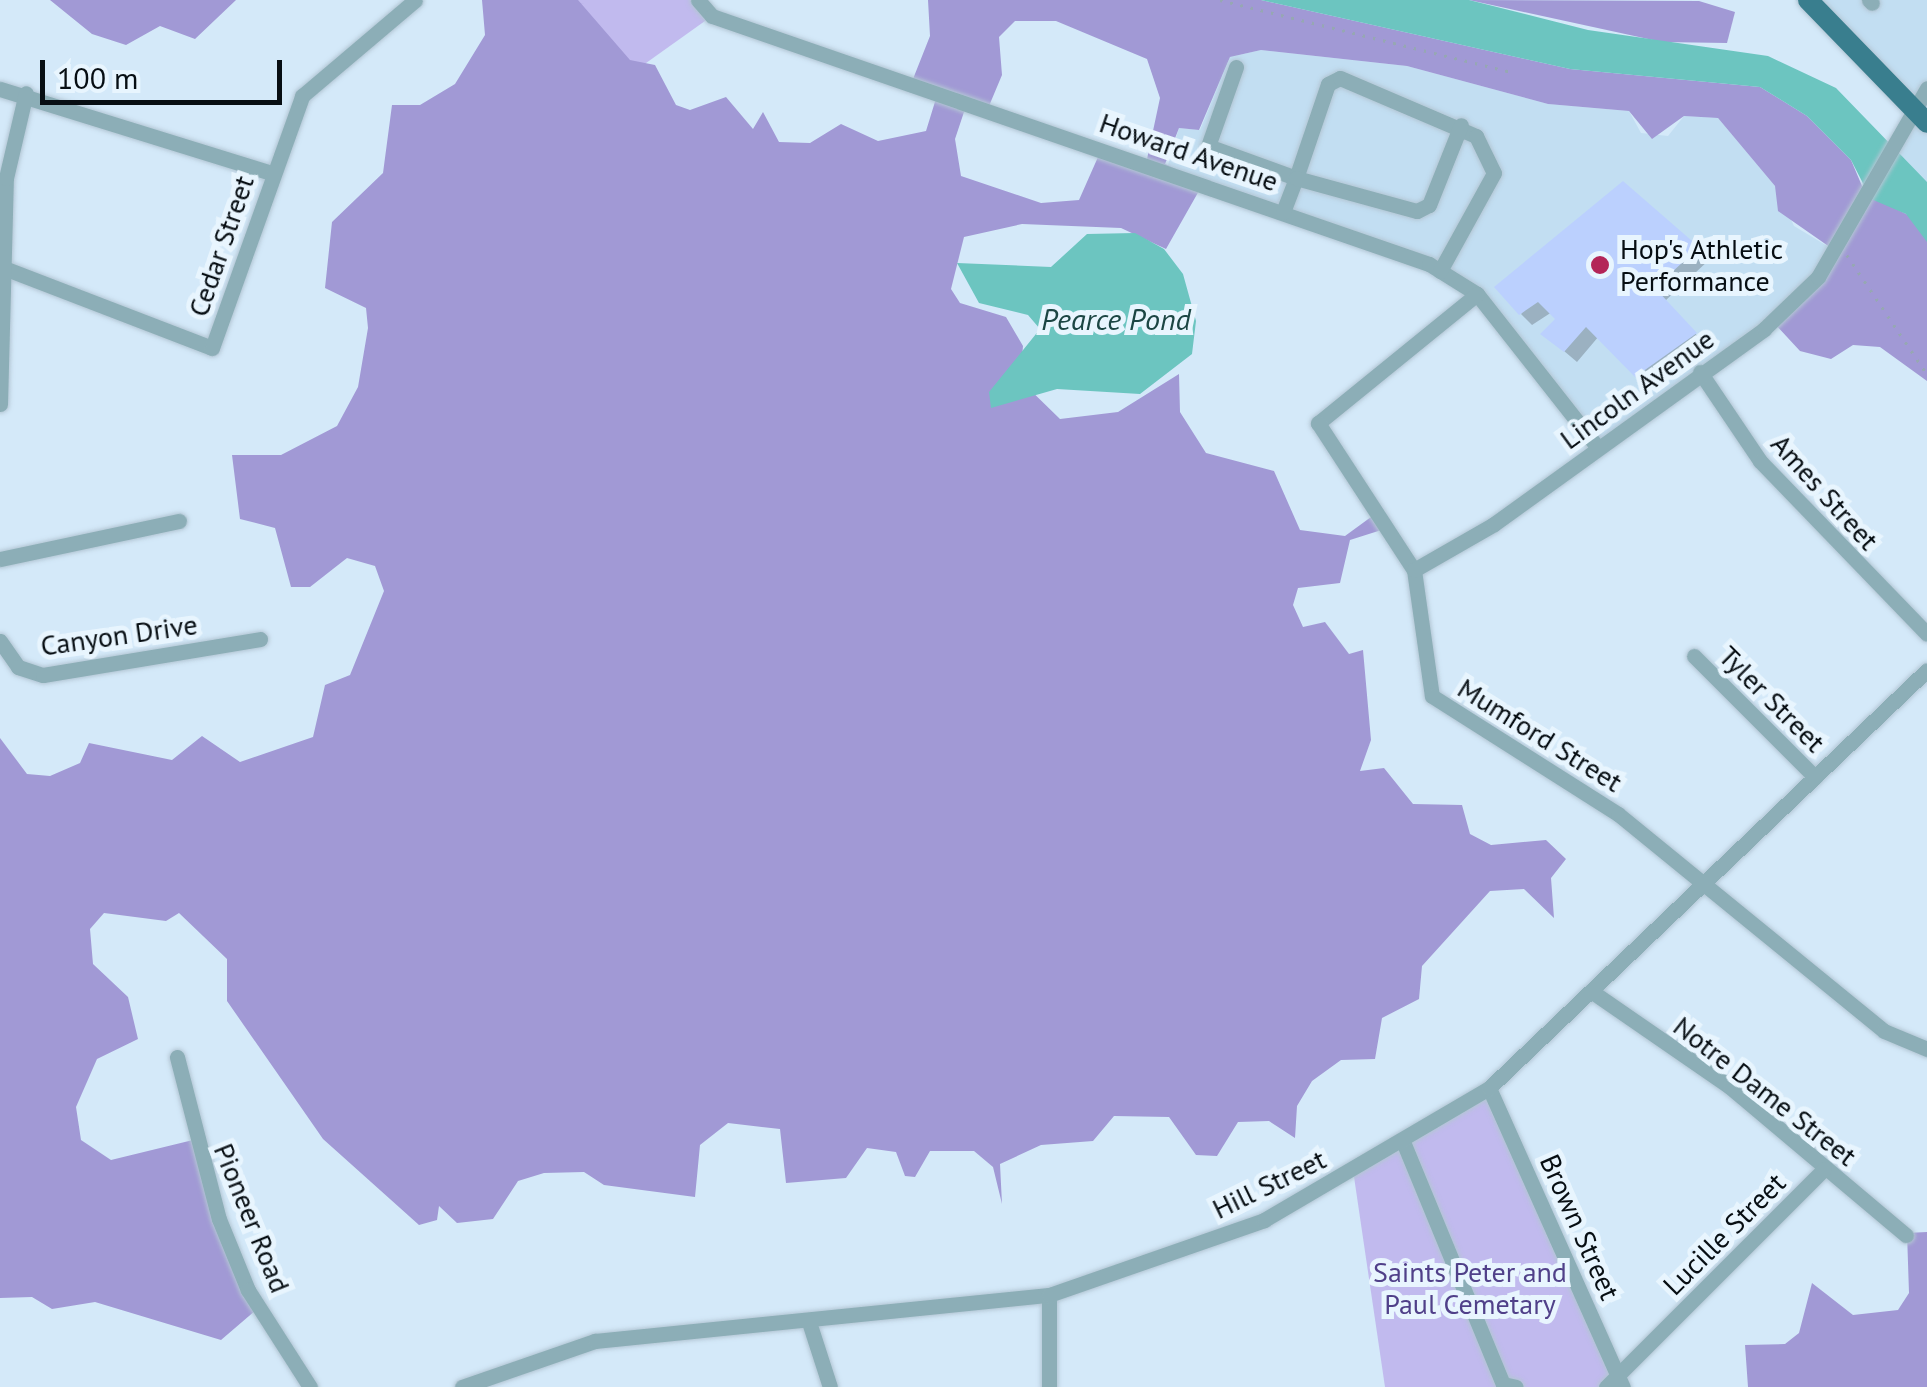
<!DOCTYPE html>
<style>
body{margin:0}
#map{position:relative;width:1927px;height:1387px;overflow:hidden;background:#d4e9f9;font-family:"PT Sans",sans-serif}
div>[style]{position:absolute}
.built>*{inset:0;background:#c2def2}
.green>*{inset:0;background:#c1baee}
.forest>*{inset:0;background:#a199d5}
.water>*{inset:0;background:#6cc5c0}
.shadow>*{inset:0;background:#0003}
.building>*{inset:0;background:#bbd0fe}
.path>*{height:2.5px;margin-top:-1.25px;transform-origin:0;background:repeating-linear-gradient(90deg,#96a7b3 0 2.5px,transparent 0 10.5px)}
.roads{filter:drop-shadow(0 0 2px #b3c6d4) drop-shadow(0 0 2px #b3c6d4)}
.minor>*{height:15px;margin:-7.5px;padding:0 7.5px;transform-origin:7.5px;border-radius:7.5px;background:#8caeb7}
.major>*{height:20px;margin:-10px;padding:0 10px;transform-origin:10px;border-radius:10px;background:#397e8e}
.dots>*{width:28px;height:28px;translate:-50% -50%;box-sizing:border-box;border:5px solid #e8f5fe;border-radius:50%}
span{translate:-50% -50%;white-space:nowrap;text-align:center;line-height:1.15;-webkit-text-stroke:10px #e8f5fe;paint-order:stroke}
.street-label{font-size:28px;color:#070e13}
.poi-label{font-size:28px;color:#070e13}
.left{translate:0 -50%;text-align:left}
.park-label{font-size:28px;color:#504089}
.water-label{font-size:30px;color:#1c4644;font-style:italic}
.scale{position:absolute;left:40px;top:60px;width:242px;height:45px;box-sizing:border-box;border:5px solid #070e13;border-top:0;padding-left:12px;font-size:30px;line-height:35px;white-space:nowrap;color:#070e13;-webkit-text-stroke:8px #e8f5fe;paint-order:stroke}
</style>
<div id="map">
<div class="built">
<i style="clip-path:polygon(1795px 0,1927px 0,1927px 182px,1894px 151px,1911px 121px,1877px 67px)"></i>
<i style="clip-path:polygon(1261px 50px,1407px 66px,1548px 104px,1629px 111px,1641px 133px,1668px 136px,1684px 116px,1718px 118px,1775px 186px,1794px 226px,1834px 250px,1816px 281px,1598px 444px,1526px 351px,1433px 263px,1167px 168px,1179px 128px,1200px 130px,1230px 57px)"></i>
</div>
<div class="green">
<i style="clip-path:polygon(563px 0,699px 0,712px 16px,625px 78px)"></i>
<i style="clip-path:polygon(1489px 1088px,1623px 1387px,1385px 1387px,1353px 1170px)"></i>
</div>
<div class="forest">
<i style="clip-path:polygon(50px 0,236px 0,195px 39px,160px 26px,126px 45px,92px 34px)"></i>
<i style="clip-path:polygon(evenodd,482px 0,578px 0,630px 60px,655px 65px,676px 105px,690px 110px,726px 97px,753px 129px,763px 112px,779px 142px,810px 143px,841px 124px,878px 141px,926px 131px,938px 92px,913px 79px,930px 36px,928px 0,1261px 0,1570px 69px,1760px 87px,1807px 116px,1851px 160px,1865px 193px,1910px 216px,1927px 240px,1927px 381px,1880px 347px,1853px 345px,1831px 359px,1800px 351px,1773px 322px,1834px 250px,1778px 211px,1775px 186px,1718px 118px,1684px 116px,1652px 139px,1629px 111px,1548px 104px,1407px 66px,1261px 50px,1230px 57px,1199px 130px,1179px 128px,1165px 164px,1204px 182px,1166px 249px,1121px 228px,1022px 224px,964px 237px,951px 289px,960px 303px,1006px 317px,1023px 346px,1020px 380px,1060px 419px,1118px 412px,1179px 374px,1180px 412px,1206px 453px,1274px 471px,1300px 530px,1345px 536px,1382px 509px,1394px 526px,1350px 540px,1340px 583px,1298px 588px,1293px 605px,1303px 627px,1325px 622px,1349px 654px,1363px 650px,1371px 740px,1360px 771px,1384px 768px,1413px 804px,1462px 805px,1470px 834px,1491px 845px,1546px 840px,1566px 859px,1551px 878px,1554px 918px,1524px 889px,1490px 891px,1422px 966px,1419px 999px,1382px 1018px,1375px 1059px,1341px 1060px,1312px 1081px,1297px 1106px,1295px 1138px,1269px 1121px,1238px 1122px,1217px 1156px,1196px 1155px,1169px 1117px,1114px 1116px,1093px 1141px,1041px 1145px,1000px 1164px,1002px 1204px,993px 1167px,974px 1151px,930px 1151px,915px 1177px,905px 1176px,896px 1152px,867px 1148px,846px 1178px,786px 1183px,780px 1129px,728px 1123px,700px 1145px,695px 1197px,604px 1185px,584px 1172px,544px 1173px,518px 1181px,493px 1219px,457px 1223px,439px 1206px,437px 1220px,419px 1225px,323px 1139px,227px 1001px,227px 959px,179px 913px,166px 921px,104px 913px,90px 929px,93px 964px,128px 997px,138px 1039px,97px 1059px,76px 1107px,81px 1140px,111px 1160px,193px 1140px,256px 1310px,221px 1340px,95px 1302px,52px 1309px,32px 1297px,0 1298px,0 738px,27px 774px,50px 776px,80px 763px,89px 743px,172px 760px,202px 736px,240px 762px,313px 737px,325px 685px,350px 675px,384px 591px,375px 566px,347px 558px,310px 587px,291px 587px,275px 528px,240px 519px,232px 455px,281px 455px,337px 426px,358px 387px,368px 328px,366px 308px,325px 288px,332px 222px,383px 173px,392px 105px,420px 105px,455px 84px,485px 35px,482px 0,1015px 21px,1056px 21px,1147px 59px,1160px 98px,1147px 159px,1102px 148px,1079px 200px,1041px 203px,961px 176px,955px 139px,967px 103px,989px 106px,1002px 75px,999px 37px,1015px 21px)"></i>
<i style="clip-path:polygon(1469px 0,1699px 1px,1735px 12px,1727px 43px,1662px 42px)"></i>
<i style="clip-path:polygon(1927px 1232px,1927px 1387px,1748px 1387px,1745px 1345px,1785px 1344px,1799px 1333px,1812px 1283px,1853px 1315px,1898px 1310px,1909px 1293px,1907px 1233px)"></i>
</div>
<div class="water">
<i style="clip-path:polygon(1261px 0,1469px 0,1588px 30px,1768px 56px,1836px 88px,1927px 182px,1927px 242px,1906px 214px,1871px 199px,1851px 160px,1807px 116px,1760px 87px,1570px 69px)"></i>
<i style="clip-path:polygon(1135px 233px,1164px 249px,1183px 274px,1196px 321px,1192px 354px,1140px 394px,1057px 389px,991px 408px,989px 392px,1040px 329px,1028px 315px,979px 303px,957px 263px,1051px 267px,1087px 234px)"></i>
</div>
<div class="shadow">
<i style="clip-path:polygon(1623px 184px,1709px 260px,1665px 301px,1706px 345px,1648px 387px,1599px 336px,1577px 362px,1544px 334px,1558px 319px,1552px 312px,1532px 325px,1521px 314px)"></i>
</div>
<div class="building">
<i style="clip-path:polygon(1623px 181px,1699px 247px,1655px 288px,1697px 333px,1635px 377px,1586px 327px,1564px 352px,1540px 334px,1555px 319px,1538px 302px,1519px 315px,1494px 287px)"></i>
</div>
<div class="path">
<i style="left:1220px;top:0;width:299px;rotate:13.9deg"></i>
<i style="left:1847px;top:255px;width:143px;rotate:56.1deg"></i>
</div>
<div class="roads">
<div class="minor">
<i style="left:698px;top:0;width:21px;rotate:49deg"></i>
<i style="left:712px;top:16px;width:759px;rotate:19.08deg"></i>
<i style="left:1429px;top:264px;width:57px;rotate:32deg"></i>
<i style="left:1477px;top:294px;width:196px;rotate:51.8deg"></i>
<i style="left:1869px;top:0;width:4px;rotate:45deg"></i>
<i style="left:1236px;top:67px;width:84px;rotate:109.5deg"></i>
<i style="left:1208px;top:146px;width:94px;rotate:20deg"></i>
<i style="left:1296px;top:178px;width:99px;rotate:-71.2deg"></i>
<i style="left:1328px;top:84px;width:13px;rotate:-27deg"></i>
<i style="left:1340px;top:78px;width:148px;rotate:23.1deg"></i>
<i style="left:1476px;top:136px;width:41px;rotate:64.1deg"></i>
<i style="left:1494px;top:173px;width:112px;rotate:118.9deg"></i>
<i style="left:0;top:89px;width:285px;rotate:17.2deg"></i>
<i style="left:1283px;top:212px;width:36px;rotate:-69deg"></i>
<i style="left:1296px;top:178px;width:125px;rotate:15.3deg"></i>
<i style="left:1417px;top:211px;width:13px;rotate:-27deg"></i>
<i style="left:1429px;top:205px;width:86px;rotate:-68.2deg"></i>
<i style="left:9px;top:270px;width:217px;rotate:21deg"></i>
<i style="left:212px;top:348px;width:268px;rotate:-70.3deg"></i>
<i style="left:302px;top:96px;width:148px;rotate:-40.3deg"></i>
<i style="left:1477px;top:294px;width:205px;rotate:140.9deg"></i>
<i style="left:1318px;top:423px;width:176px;rotate:56.9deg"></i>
<i style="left:1414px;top:570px;width:127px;rotate:81.9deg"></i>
<i style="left:1432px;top:696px;width:220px;rotate:32.4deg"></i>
<i style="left:1618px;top:814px;width:343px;rotate:39.2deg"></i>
<i style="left:1884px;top:1031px;width:47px;rotate:22.7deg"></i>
<i style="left:1700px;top:372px;width:107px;rotate:56deg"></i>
<i style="left:1760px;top:461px;width:240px;rotate:46deg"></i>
<i style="left:0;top:404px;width:226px;rotate:-88.5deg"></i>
<i style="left:6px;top:178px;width:87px;rotate:-76.8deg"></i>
<i style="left:0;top:559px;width:183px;rotate:-12deg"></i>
<i style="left:1414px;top:570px;width:92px;rotate:-29.9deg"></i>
<i style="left:1494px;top:524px;width:333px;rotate:-35.8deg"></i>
<i style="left:1764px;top:329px;width:75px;rotate:-43.9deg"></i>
<i style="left:1818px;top:277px;width:218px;rotate:-60deg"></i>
<i style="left:0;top:641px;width:32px;rotate:55deg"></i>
<i style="left:18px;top:667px;width:26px;rotate:18deg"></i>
<i style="left:43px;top:675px;width:220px;rotate:-9.4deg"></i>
<i style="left:1694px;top:656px;width:171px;rotate:45deg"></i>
<i style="left:1591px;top:991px;width:169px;rotate:34.6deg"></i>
<i style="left:1730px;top:1087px;width:230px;rotate:40.1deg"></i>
<i style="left:177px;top:1057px;width:167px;rotate:75.5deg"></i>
<i style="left:219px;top:1219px;width:77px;rotate:67.8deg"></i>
<i style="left:248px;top:1290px;width:115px;rotate:57.4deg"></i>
<i style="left:1489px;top:1088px;width:328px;rotate:65.9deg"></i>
<i style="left:1404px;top:1144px;width:260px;rotate:67.6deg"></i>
<i style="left:1503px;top:1384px;width:13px;rotate:13deg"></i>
<i style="left:1049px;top:1295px;width:92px;rotate:90deg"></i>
<i style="left:809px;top:1322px;width:68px;rotate:72.1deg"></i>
<i style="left:462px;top:1387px;width:141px;rotate:-19.1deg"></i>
<i style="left:595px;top:1341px;width:456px;rotate:-5.8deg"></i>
<i style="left:1049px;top:1295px;width:228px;rotate:-19.2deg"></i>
<i style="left:1264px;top:1220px;width:261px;rotate:-30.4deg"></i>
<i style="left:1489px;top:1088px;width:605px;rotate:-43.66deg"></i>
<i style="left:1606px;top:1387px;width:308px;rotate:-45deg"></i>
</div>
<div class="major">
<i style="left:1808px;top:0;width:171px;rotate:45.9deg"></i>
</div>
</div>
<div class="dots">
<i style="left:1600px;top:265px;background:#b32558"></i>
</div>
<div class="street-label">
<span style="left:1189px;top:152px;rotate:19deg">Howard Avenue</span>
<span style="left:221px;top:246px;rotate:-71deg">Cedar Street</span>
<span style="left:1637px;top:389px;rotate:-36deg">Lincoln Avenue</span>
<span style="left:1825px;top:492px;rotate:48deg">Ames Street</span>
<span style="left:119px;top:635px;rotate:-8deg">Canyon Drive</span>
<span style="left:1772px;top:699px;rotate:45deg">Tyler Street</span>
<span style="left:1540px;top:735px;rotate:32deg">Mumford Street</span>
<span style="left:1765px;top:1091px;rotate:38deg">Notre Dame Street</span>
<span style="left:1269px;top:1184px;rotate:-26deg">Hill Street</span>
<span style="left:252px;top:1218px;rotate:68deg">Pioneer Road</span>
<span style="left:1580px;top:1227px;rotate:66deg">Brown Street</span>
<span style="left:1724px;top:1234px;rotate:-45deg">Lucille Street</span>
</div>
<div class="poi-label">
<span class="left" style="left:1620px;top:265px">Hop's Athletic<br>Performance</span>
</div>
<div class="park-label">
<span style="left:1470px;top:1288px">Saints Peter and<br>Paul Cemetary</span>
</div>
<div class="water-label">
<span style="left:1116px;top:319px">Pearce Pond</span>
</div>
<div class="scale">100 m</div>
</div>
